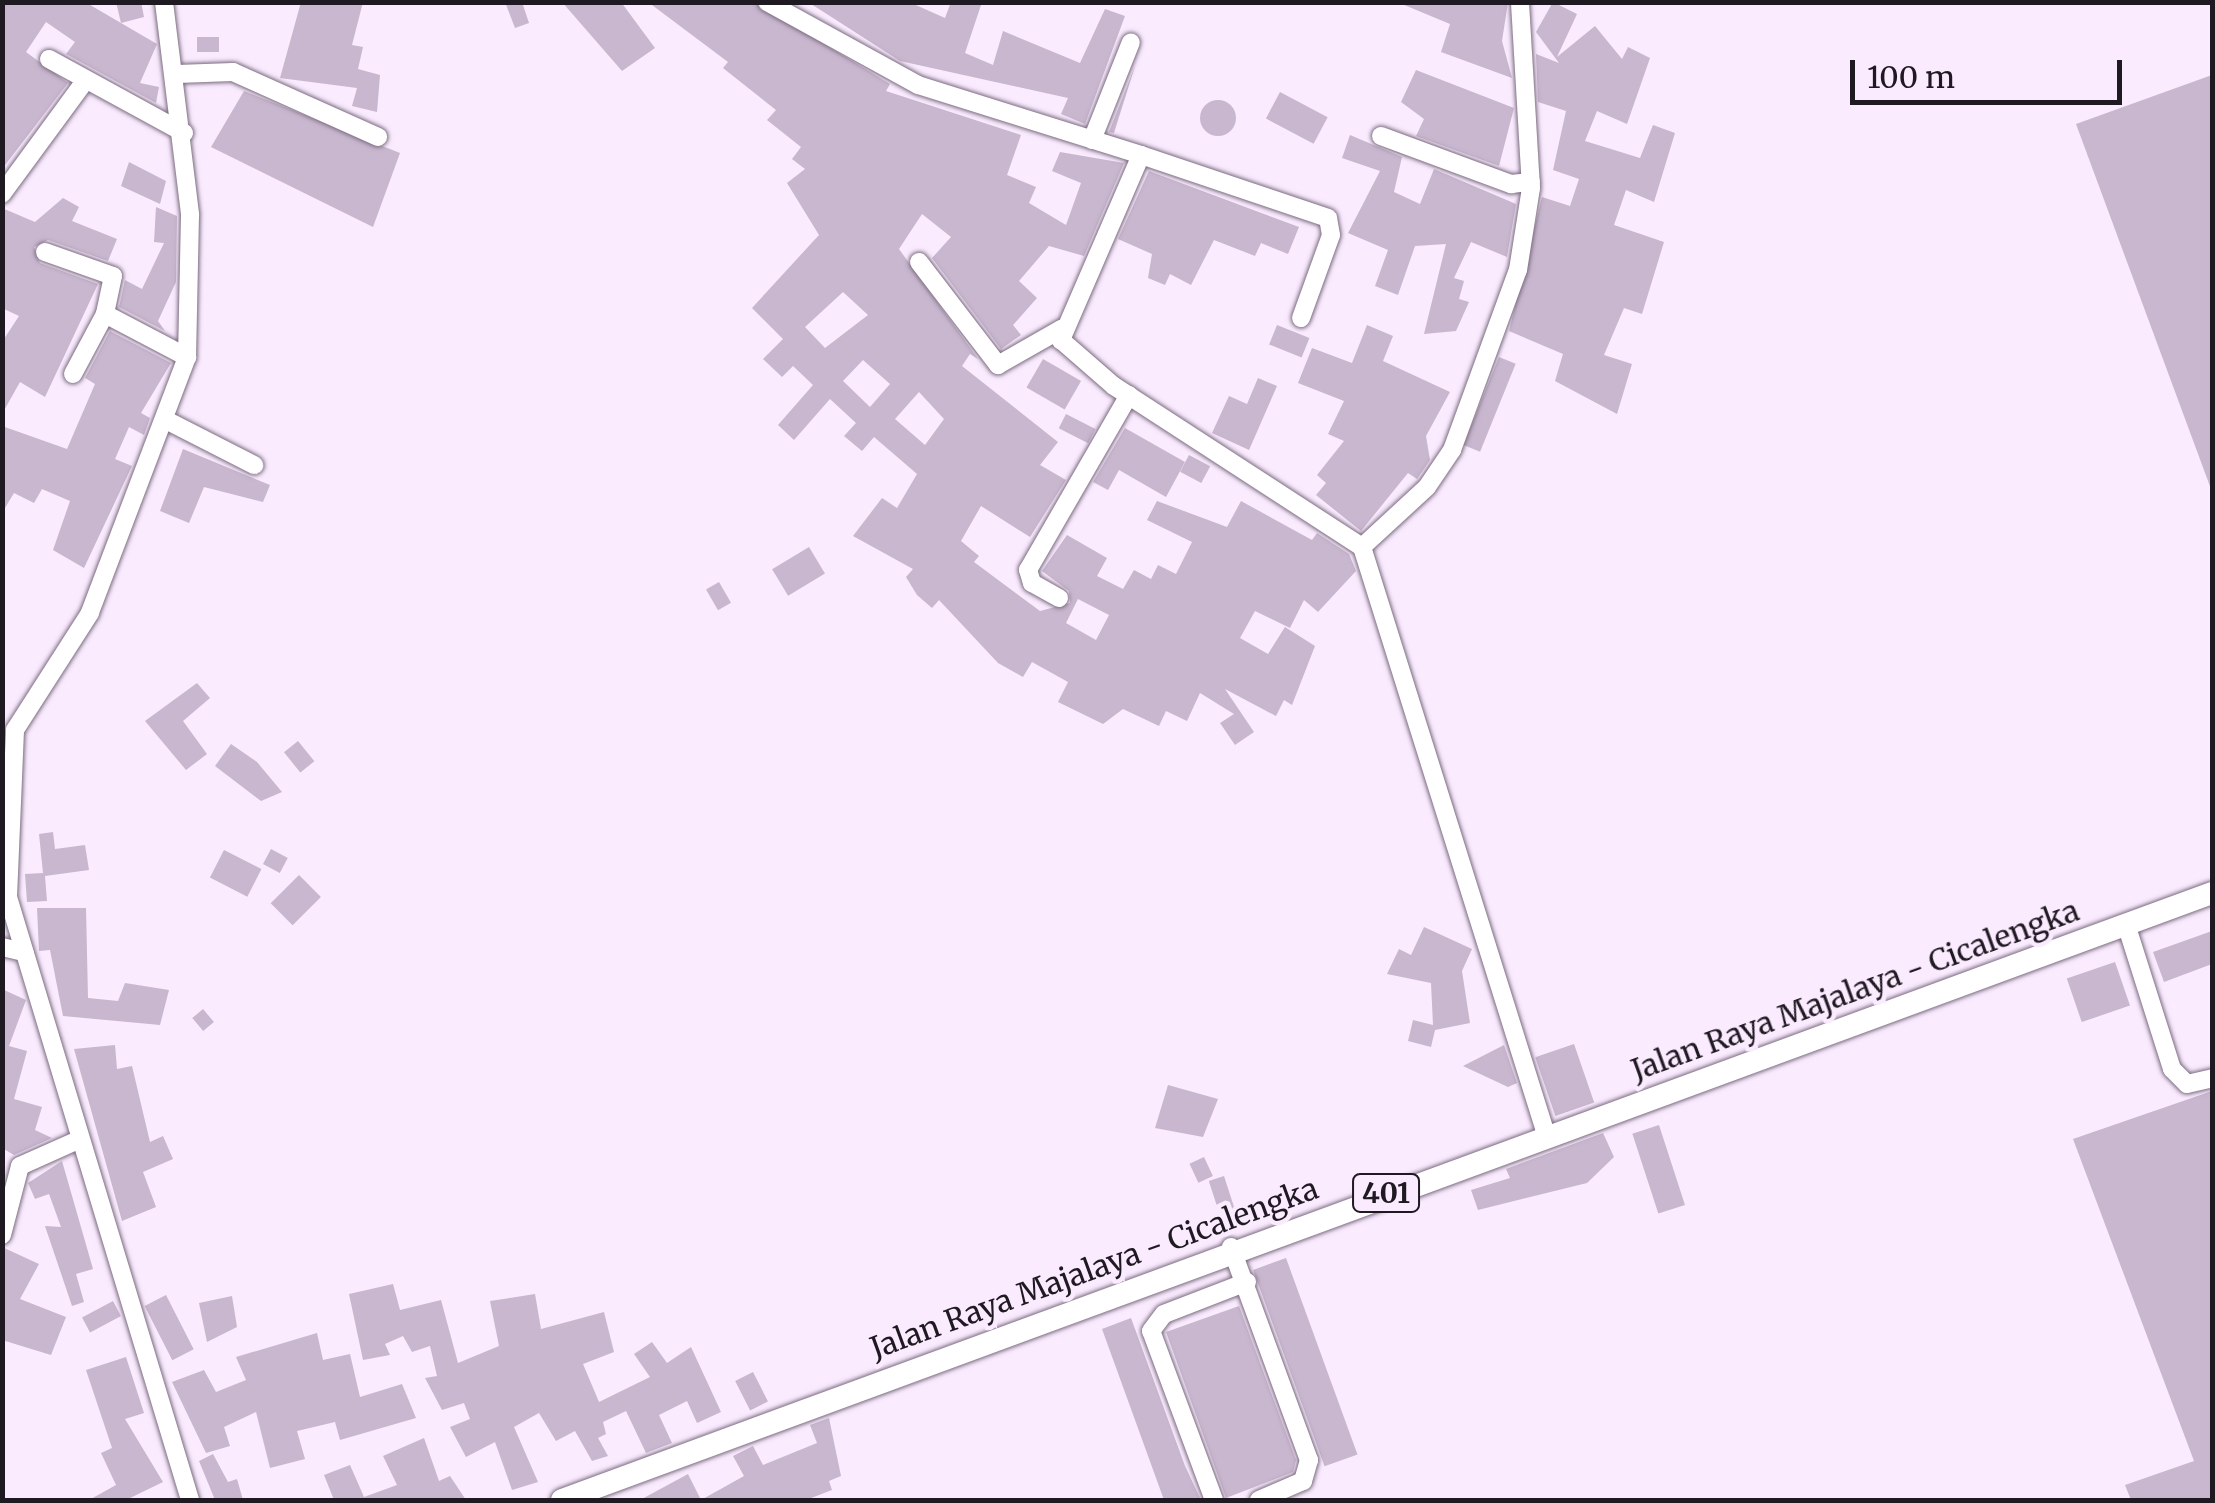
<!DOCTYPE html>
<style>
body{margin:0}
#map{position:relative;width:2215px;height:1503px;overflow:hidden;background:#faebfe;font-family:Merriweather,serif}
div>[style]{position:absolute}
.building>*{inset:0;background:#c8b7ce;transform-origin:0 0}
.round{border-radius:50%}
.roads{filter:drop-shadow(0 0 2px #7b6b80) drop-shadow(0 0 2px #7b6b80)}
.minor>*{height:18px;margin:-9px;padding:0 9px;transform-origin:9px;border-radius:9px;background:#fff}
.major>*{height:22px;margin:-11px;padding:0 11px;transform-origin:11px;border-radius:11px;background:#fff}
span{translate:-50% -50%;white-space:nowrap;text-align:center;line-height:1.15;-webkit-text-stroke:9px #faebfe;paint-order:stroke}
.shield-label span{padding:2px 8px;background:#faebfe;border:2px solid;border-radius:8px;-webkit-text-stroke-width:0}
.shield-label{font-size:28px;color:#1f1921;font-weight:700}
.street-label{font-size:30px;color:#1f1921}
.frame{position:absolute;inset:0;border:5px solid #1f1921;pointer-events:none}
.scale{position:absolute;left:1850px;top:60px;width:272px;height:45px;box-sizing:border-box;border:5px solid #1f1921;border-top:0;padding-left:12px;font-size:30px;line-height:35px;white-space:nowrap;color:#1f1921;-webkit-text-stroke:8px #faebfe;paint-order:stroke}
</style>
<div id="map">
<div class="building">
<i style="clip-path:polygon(2px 2px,85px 2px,157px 44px,140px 83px,159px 87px,156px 103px,66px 54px,75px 42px,46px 22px,26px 52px,68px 83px,2px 169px)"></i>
<i style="clip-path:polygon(116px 2px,141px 2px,144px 17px,121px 23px)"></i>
<i style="clip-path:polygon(301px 2px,363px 2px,352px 45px,363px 47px,358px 69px,380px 75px,377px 112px,352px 106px,357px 88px,280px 78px)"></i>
<i style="clip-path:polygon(505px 2px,522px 2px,529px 23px,515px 28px)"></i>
<i style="clip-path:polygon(562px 2px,621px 2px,655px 48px,622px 71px)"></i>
<i style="clip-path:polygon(evenodd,648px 2px,755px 2px,890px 84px,886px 91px,1021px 135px,1007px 175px,1036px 187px,1029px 203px,1066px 225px,1081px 183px,1052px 171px,1060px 152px,1124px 163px,1084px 256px,1049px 246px,1019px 281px,1037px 298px,1013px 325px,1021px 335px,1001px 349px,932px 258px,951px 237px,922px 214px,899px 249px,978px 359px,970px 354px,962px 366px,1058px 442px,1040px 465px,1066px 480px,1030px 537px,981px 506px,961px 541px,979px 556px,974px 562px,1040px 611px,1070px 603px,1069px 591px,1042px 571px,1067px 535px,1107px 558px,1097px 576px,1123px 589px,1134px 570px,1151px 579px,1158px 565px,1176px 574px,1192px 542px,1147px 520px,1157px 501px,1227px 527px,1241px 501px,1312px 540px,1317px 533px,1349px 554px,1356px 571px,1318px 612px,1304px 600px,1290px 628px,1255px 611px,1240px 638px,1268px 654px,1285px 627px,1315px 646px,1292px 705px,1284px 700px,1276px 716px,1225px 689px,1254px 732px,1235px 745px,1220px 723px,1234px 714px,1200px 693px,1187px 721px,1166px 711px,1159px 726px,1123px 709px,1103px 724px,1058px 702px,1068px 682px,1032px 662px,1023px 677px,998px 663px,939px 600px,932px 608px,917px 595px,906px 577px,913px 569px,853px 536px,882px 498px,897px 508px,917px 474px,874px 437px,862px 451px,844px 436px,856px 423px,830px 399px,794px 440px,778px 425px,813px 385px,793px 366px,782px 377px,763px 359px,783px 339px,752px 308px,819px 235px,787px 183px,805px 169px,792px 159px,801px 147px,767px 120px,776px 110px,723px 68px,728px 62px,648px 2px,843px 292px,868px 315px,825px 348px,805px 327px,843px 292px,648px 2px,863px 360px,890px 384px,870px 407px,843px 381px,863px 360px,648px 2px,919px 392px,944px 419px,925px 445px,895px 419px,919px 392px,648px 2px,1078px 599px,1109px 615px,1096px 640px,1066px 623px,1078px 599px)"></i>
<i style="clip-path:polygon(808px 2px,909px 2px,945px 18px,951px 2px,982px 2px,965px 53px,993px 65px,1003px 31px,1080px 63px,1105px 9px,1125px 16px,1085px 124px,1061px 114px,1068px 98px,900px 61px)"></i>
<i style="clip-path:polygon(1397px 2px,1508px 2px,1502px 41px,1512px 78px,1441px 52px,1450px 24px)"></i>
<i style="clip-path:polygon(1553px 2px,1577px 14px,1557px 57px,1595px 26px,1622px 59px,1628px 47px,1650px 58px,1627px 124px,1597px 111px,1585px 141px,1640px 158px,1653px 125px,1675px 133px,1654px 202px,1626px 190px,1614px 225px,1664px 242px,1642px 314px,1624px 308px,1604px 355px,1632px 364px,1617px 414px,1555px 381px,1563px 354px,1509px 331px,1542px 197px,1570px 206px,1579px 179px,1553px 170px,1566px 111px,1538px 102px,1536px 54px,1559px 63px,1536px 32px)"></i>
<i style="left:219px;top:37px;width:15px;height:22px;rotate:90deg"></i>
<i style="clip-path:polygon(1135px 66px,1114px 133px,1109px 132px)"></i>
<i style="clip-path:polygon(1416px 70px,1514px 108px,1499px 166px,1416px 136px,1424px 119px,1401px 102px)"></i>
<i style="clip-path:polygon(2212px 75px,2212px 489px,2211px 489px,2076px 124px)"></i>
<i style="clip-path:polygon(244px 91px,400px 153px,373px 227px,211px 147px)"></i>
<i style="left:1280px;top:92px;width:54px;height:30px;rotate:28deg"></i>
<i class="round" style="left:1200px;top:100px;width:36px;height:36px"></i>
<i style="clip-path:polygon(1350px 135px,1402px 157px,1394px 192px,1420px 204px,1434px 169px,1516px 204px,1507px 257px,1471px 242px,1454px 278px,1464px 281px,1459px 299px,1469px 302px,1456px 331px,1424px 334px,1446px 244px,1415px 246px,1398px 295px,1375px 286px,1388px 250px,1348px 233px,1380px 171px,1342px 158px)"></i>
<i style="clip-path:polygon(129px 162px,166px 181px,160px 204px,121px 186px)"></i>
<i style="clip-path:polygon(1149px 171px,1299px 227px,1288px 254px,1261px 243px,1255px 256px,1214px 240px,1191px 285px,1170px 274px,1165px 285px,1148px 278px,1152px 254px,1118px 239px)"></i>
<i style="clip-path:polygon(63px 198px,79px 207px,72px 221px,117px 239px,108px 261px,48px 240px,34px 247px,40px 263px,98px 284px,45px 397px,20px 382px,2px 414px,2px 342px,19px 316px,2px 308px,2px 208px,35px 222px)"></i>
<i style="clip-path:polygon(156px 207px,177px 216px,176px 282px,158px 321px,165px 331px,119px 307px,125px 280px,142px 289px,164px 243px,154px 242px)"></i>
<i style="left:1277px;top:325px;width:35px;height:21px;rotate:22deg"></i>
<i style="clip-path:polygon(1367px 325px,1393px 336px,1383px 361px,1450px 392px,1426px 436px,1430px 460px,1417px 479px,1408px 473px,1361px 531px,1316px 495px,1326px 483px,1317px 475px,1344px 441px,1328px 434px,1344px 401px,1298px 383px,1312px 348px,1352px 363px)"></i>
<i style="clip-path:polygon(110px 331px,171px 363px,141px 413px,150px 418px,144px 435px,129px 427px,115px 459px,132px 466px,84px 568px,53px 550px,70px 501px,42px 489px,34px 503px,14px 493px,2px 513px,2px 426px,67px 449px,95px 384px,85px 378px)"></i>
<i style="left:1499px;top:357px;width:18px;height:95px;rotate:22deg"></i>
<i style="left:1043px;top:359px;width:44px;height:33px;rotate:30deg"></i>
<i style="clip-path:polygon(1258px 378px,1277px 386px,1249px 450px,1212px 433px,1229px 396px,1247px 404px)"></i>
<i style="left:1066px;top:414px;width:33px;height:16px;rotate:27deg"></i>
<i style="clip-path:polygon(1125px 428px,1185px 462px,1166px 497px,1119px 470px,1108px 490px,1093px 482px)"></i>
<i style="clip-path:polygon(183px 449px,270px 485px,263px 502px,204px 487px,189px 523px,160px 511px)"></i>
<i style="left:1189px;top:455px;width:24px;height:19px;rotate:28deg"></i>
<i style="left:809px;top:547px;width:31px;height:43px;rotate:59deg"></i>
<i style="left:719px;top:582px;width:24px;height:15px;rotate:60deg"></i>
<i style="clip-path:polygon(197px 683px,210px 698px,183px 721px,207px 754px,186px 770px,145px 721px)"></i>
<i style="left:298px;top:741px;width:26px;height:18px;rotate:51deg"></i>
<i style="clip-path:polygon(231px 744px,257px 762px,282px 792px,261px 801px,215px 766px)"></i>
<i style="clip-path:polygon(53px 832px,55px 849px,85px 845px,89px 870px,45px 876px,47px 901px,27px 902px,25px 874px,43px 873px,39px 834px)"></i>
<i style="left:271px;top:849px;width:19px;height:17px;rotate:28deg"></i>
<i style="left:224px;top:850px;width:42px;height:31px;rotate:27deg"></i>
<i style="left:299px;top:875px;width:31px;height:40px;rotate:45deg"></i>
<i style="clip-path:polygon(37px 908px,86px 908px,88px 998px,118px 1001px,125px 983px,169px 990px,160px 1025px,63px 1016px,50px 950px,39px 951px)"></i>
<i style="clip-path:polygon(1424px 927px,1472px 949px,1462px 971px,1470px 1023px,1435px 1030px,1431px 1047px,1408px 1041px,1413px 1020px,1433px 1025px,1431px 983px,1387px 974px,1399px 949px,1411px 955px)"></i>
<i style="clip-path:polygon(2212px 931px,2212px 964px,2164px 982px,2153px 952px)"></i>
<i style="left:2115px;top:962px;width:46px;height:51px;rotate:71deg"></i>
<i style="clip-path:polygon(2px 989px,26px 1000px,9px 1046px,27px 1051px,14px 1099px,42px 1107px,35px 1130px,52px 1138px,14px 1155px,2px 1148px)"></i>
<i style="left:203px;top:1009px;width:17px;height:14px;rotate:50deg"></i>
<i style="left:1574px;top:1044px;width:62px;height:41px;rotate:71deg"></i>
<i style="clip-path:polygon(115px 1045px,117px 1069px,132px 1066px,150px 1142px,163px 1136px,173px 1159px,143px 1172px,156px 1207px,122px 1221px,74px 1049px)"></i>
<i style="clip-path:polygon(1504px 1045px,1517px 1083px,1508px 1087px,1463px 1066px)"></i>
<i style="clip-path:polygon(1168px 1085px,1218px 1099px,1203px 1137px,1155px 1128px)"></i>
<i style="clip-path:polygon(2212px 1091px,2212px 1500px,2131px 1500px,2125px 1485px,2194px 1461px,2073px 1139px)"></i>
<i style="left:1659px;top:1125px;width:84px;height:28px;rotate:72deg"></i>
<i style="clip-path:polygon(1603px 1133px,1614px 1157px,1587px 1183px,1478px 1210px,1471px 1190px,1510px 1178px,1506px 1169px)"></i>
<i style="left:1204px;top:1157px;width:21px;height:16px;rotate:65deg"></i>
<i style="clip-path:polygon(62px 1161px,93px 1269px,76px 1274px,84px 1302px,72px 1306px,45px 1226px,61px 1227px,49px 1194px,35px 1199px,28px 1183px)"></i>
<i style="left:1224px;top:1176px;width:38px;height:16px;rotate:72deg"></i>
<i style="clip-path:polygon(2px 1247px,39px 1264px,20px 1299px,66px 1317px,51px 1355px,2px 1340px)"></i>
<i style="left:1286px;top:1258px;width:209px;height:35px;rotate:70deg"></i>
<i style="clip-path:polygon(393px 1284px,400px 1310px,441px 1300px,458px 1363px,499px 1346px,490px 1301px,535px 1294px,541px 1329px,604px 1312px,614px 1352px,583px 1364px,599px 1402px,650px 1377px,634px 1354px,652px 1342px,667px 1363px,691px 1347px,721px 1412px,697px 1423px,687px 1401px,659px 1415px,672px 1443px,646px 1453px,626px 1411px,603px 1422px,606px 1434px,598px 1438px,608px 1456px,592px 1461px,575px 1431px,556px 1441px,539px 1413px,514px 1427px,538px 1482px,512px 1490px,495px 1442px,466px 1457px,450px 1427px,470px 1419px,464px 1403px,442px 1410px,425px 1378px,437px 1376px,430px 1346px,412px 1352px,403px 1336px,385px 1344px,390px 1355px,363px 1360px,349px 1294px)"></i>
<i style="left:166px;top:1295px;width:61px;height:24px;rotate:63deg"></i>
<i style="clip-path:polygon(232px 1296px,237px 1327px,207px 1342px,199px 1303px)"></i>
<i style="left:113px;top:1301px;width:17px;height:35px;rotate:62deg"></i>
<i style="clip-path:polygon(1239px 1306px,1296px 1460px,1293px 1472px,1226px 1498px,1166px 1332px)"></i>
<i style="clip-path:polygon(1131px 1318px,1185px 1466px,1201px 1500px,1164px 1500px,1102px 1329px)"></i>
<i style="clip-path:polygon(317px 1333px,323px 1360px,350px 1354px,360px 1397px,402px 1384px,416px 1418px,340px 1440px,335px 1422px,297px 1431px,305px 1459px,270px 1468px,256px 1412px,224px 1427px,230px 1446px,206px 1453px,172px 1382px,204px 1370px,216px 1392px,246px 1380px,236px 1357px)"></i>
<i style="clip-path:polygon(126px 1357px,144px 1413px,125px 1419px,163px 1482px,126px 1500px,89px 1500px,116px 1485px,101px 1453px,112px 1448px,86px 1370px)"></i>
<i style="left:753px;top:1372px;width:33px;height:20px;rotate:63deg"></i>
<i style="clip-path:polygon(829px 1418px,841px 1476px,829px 1481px,832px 1490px,806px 1500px,640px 1500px,688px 1474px,701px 1500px,744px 1476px,733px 1456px,753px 1446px,763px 1465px,817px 1443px,810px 1425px)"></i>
<i style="clip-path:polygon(424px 1438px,439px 1481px,450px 1476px,466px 1500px,334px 1500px,324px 1475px,350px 1465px,364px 1497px,397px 1485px,383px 1456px)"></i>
<i style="clip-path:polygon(213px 1454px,228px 1482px,237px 1479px,243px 1500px,215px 1500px,199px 1461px)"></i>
</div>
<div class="roads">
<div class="minor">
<i style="left:164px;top:2px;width:215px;rotate:83deg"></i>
<i style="left:190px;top:215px;width:142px;rotate:91.2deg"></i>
<i style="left:187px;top:357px;width:274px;rotate:110.8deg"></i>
<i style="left:90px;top:613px;width:139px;rotate:122.7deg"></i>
<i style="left:15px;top:730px;width:167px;rotate:92.4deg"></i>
<i style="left:8px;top:897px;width:630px;rotate:73.2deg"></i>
<i style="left:767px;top:2px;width:172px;rotate:28.8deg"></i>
<i style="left:918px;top:85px;width:234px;rotate:17.4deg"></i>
<i style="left:49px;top:59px;width:154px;rotate:28.7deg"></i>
<i style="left:177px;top:74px;width:56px;rotate:-2deg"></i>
<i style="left:233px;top:72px;width:159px;rotate:24.1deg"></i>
<i style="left:1381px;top:136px;width:139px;rotate:20.3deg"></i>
<i style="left:1511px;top:184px;width:20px;rotate:-6deg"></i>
<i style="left:1092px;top:140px;width:105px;rotate:-68.3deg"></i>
<i style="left:2px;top:194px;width:140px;rotate:-53.7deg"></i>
<i style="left:45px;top:252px;width:72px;rotate:19.4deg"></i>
<i style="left:113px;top:276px;width:39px;rotate:102deg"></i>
<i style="left:105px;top:314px;width:93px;rotate:27.7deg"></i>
<i style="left:919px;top:262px;width:130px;rotate:52.5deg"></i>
<i style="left:998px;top:365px;width:73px;rotate:-29.7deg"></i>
<i style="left:1301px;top:318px;width:88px;rotate:-70.1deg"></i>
<i style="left:1331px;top:235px;width:17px;rotate:-100deg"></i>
<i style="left:1328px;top:218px;width:197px;rotate:-161.4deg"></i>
<i style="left:1141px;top:155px;width:202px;rotate:113.4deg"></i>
<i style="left:1061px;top:340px;width:70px;rotate:41deg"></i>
<i style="left:1114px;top:386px;width:296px;rotate:33deg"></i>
<i style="left:1362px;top:547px;width:615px;rotate:72.6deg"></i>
<i style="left:73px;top:374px;width:68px;rotate:-61.9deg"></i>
<i style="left:168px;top:421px;width:97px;rotate:27.1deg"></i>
<i style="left:1362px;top:547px;width:88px;rotate:-42.7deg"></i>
<i style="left:1427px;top:487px;width:45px;rotate:-56deg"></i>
<i style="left:1452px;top:450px;width:192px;rotate:-69.9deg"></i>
<i style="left:1518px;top:270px;width:83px;rotate:-81deg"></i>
<i style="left:1531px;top:188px;width:186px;rotate:-93.4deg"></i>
<i style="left:1059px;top:598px;width:31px;rotate:-151deg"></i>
<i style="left:1032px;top:583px;width:14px;rotate:-107deg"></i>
<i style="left:1028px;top:570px;width:202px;rotate:-60deg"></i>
<i style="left:2126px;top:924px;width:152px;rotate:72.4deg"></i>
<i style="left:2172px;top:1069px;width:21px;rotate:45deg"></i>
<i style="left:2187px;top:1084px;width:26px;rotate:-13deg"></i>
<i style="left:2px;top:947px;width:23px;rotate:13deg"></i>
<i style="left:2px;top:1235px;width:71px;rotate:-75.4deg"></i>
<i style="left:20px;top:1166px;width:61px;rotate:-24.1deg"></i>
<i style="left:1231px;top:1247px;width:227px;rotate:69.9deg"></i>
<i style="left:1309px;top:1460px;width:22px;rotate:106deg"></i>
<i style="left:1303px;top:1481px;width:48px;rotate:156.6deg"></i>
<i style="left:1214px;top:1500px;width:180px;rotate:-110.4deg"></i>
<i style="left:1151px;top:1331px;width:21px;rotate:-53deg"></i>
<i style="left:1164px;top:1314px;width:89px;rotate:-21.1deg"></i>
</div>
<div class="major">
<i style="left:562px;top:1500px;width:1758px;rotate:-20.2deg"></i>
</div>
</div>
<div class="shield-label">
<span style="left:1386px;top:1193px">401</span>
</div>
<div class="street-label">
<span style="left:1855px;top:990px;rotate:-20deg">Jalan Raya Majalaya - Cicalengka</span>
<span style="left:1094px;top:1268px;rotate:-20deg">Jalan Raya Majalaya - Cicalengka</span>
</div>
<div class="frame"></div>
<div class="scale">100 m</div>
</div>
